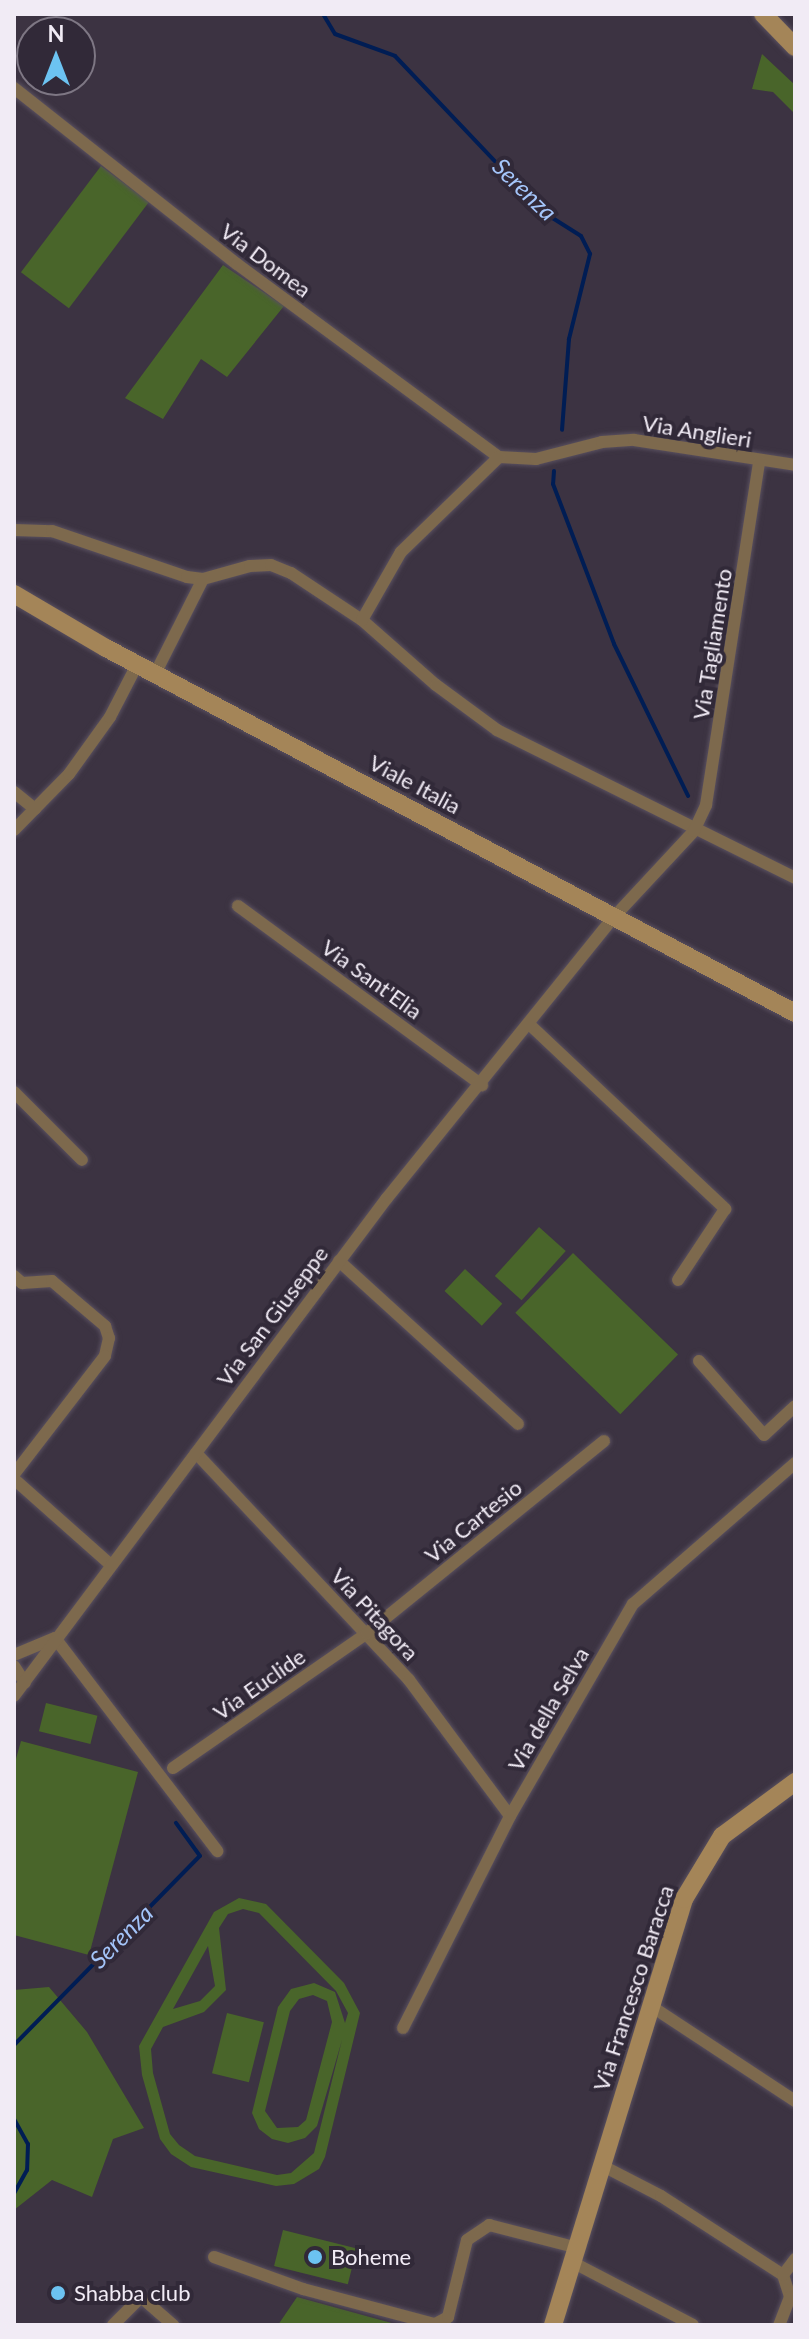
<!DOCTYPE html>
<style>
body{margin:0}
#map{position:relative;width:809px;height:2339px;overflow:hidden;background:#3c3342;font-family:Lato,sans-serif}
div>[style]{position:absolute}
.green>*{inset:0;background:#49652a;transform-origin:0 0}
.stream>*{height:4px;margin:-2px;padding:0 2px;transform-origin:2px;border-radius:2px;background:#001d54}
.roads{filter:drop-shadow(0 0 2px #59505f) drop-shadow(0 0 2px #59505f)}
.street>*{height:12px;margin:-6px;padding:0 6px;transform-origin:6px;border-radius:6px;background:#7d694d}
.secondary>*{height:18px;margin:-9px;padding:0 9px;transform-origin:9px;border-radius:9px;background:#a48558}
.dots>*{width:22px;height:22px;translate:-50% -50%;box-sizing:border-box;border:4px solid #312938;border-radius:50%}
span{translate:-50% -50%;white-space:nowrap;text-align:center;line-height:1.15;-webkit-text-stroke:8px #312938;paint-order:stroke}
.street-label{font-size:22px;color:#f1ebf5}
.poi-label{font-size:22px;color:#f1ebf5}
.left{translate:0 -50%;text-align:left}
.water-label{font-size:24px;color:#a4c5fa;font-style:italic}
.frame{position:absolute;inset:0;border:16px solid #f1ebf5;pointer-events:none}
.north{position:absolute;left:16px;top:16px;width:80px;height:80px;box-sizing:border-box;background:#312938;border:2px solid #7e7784;border-radius:50%;rotate:0deg;font-size:22px;font-weight:700;line-height:32px;text-align:center;color:#f1ebf5}
.north::after{content:'';display:block;margin:auto;width:28px;height:36px;background:#6cc3f2;clip-path:polygon(50% 0,100% 100%,50% 72%,0 100%)}
</style>
<div id="map">
<div class="green">
<i style="clip-path:polygon(762px 54px,795px 85px,795px 114px,773px 92px,752px 89px)"></i>
<i style="left:101px;top:166px;width:60px;height:133px;rotate:37deg"></i>
<i style="clip-path:polygon(223px 265px,284px 306px,227px 377px,201px 359px,163px 419px,125px 398px)"></i>
<i style="left:539px;top:1227px;width:36px;height:66px;rotate:42deg"></i>
<i style="left:573px;top:1253px;width:146px;height:83px;rotate:44deg"></i>
<i style="left:465px;top:1269px;width:51px;height:30px;rotate:43deg"></i>
<i style="left:46px;top:1703px;width:53px;height:29px;rotate:14deg"></i>
<i style="clip-path:polygon(21px 1741px,138px 1772px,89px 1955px,14px 1935px,14px 1766px)"></i>
<i style="clip-path:polygon(evenodd,239px 1898px,266px 1904px,344px 1983px,360px 2013px,325px 2157px,319px 2169px,294px 2184px,276px 2186px,191px 2167px,171px 2154px,160px 2139px,142px 2075px,139px 2046px,214px 1912px,239px 1898px,243px 1909px,259px 1913px,336px 1991px,348px 2013px,345px 2023px,335px 1992px,314px 1983px,291px 1989px,278px 2007px,252px 2113px,259px 2129px,272px 2139px,288px 2143px,305px 2138px,317px 2126px,342px 2040px,314px 2153px,291px 2173px,277px 2175px,195px 2156px,179px 2145px,170px 2134px,153px 2073px,151px 2049px,163px 2027px,204px 2012px,226px 1990px,219px 1928px,228px 1914px,243px 1909px,239px 1898px,208px 1946px,215px 1986px,200px 2001px,173px 2009px,208px 1946px,239px 1898px,313px 1995px,327px 2001px,332px 2022px,306px 2120px,298px 2127px,277px 2128px,265px 2111px,290px 2011px,299px 1999px,313px 1995px)"></i>
<i style="clip-path:polygon(49px 1987px,87px 2032px,144px 2128px,113px 2139px,92px 2197px,52px 2180px,14px 2210px,14px 1990px)"></i>
<i style="left:227px;top:2013px;width:38px;height:62px;rotate:14deg"></i>
<i style="left:283px;top:2230px;width:76px;height:37px;rotate:14deg"></i>
<i style="clip-path:polygon(297px 2297px,399px 2325px,278px 2325px)"></i>
</div>
<div class="stream">
<i style="left:323px;top:14px;width:23px;rotate:59deg"></i>
<i style="left:335px;top:34px;width:64px;rotate:20.1deg"></i>
<i style="left:395px;top:56px;width:215px;rotate:46.5deg"></i>
<i style="left:543px;top:212px;width:45px;rotate:32.3deg"></i>
<i style="left:581px;top:236px;width:20px;rotate:63deg"></i>
<i style="left:590px;top:254px;width:88px;rotate:103.9deg"></i>
<i style="left:569px;top:339px;width:91px;rotate:94.4deg"></i>
<i style="left:554px;top:471px;width:13px;rotate:94deg"></i>
<i style="left:553px;top:484px;width:171px;rotate:69.1deg"></i>
<i style="left:614px;top:644px;width:169px;rotate:64deg"></i>
<i style="left:14px;top:2045px;width:265px;rotate:-45.5deg"></i>
<i style="left:200px;top:1856px;width:41px;rotate:-126deg"></i>
<i style="left:14px;top:2119px;width:29px;rotate:61deg"></i>
<i style="left:28px;top:2144px;width:26px;rotate:92deg"></i>
<i style="left:27px;top:2170px;width:26px;rotate:119deg"></i>
</div>
<div class="roads">
<div class="street">
<i style="left:14px;top:88px;width:284px;rotate:38.3deg"></i>
<i style="left:237px;top:264px;width:325px;rotate:36.4deg"></i>
<i style="left:499px;top:457px;width:37px;rotate:3deg"></i>
<i style="left:536px;top:459px;width:68px;rotate:-14.4deg"></i>
<i style="left:602px;top:442px;width:32px;rotate:-4deg"></i>
<i style="left:634px;top:440px;width:163px;rotate:8.8deg"></i>
<i style="left:14px;top:530px;width:38px;rotate:2deg"></i>
<i style="left:52px;top:531px;width:143px;rotate:18.8deg"></i>
<i style="left:187px;top:577px;width:16px;rotate:7deg"></i>
<i style="left:203px;top:579px;width:49px;rotate:-15.5deg"></i>
<i style="left:250px;top:566px;width:21px;rotate:-3deg"></i>
<i style="left:271px;top:565px;width:22px;rotate:22deg"></i>
<i style="left:291px;top:573px;width:85px;rotate:33.5deg"></i>
<i style="left:362px;top:620px;width:98px;rotate:41.3deg"></i>
<i style="left:436px;top:685px;width:76px;rotate:36.4deg"></i>
<i style="left:497px;top:730px;width:333px;rotate:26.4deg"></i>
<i style="left:362px;top:620px;width:78px;rotate:-60.2deg"></i>
<i style="left:401px;top:552px;width:136px;rotate:-44.1deg"></i>
<i style="left:155px;top:674px;width:106px;rotate:-63.2deg"></i>
<i style="left:14px;top:792px;width:27px;rotate:39deg"></i>
<i style="left:14px;top:830px;width:78px;rotate:-45.5deg"></i>
<i style="left:69px;top:774px;width:70px;rotate:-54.3deg"></i>
<i style="left:110px;top:717px;width:59px;rotate:-62.6deg"></i>
<i style="left:238px;top:906px;width:303px;rotate:36.3deg"></i>
<i style="left:529px;top:1024px;width:270px;rotate:43.3deg"></i>
<i style="left:725px;top:1209px;width:85px;rotate:123.5deg"></i>
<i style="left:14px;top:1092px;width:96px;rotate:45deg"></i>
<i style="left:339px;top:1261px;width:242px;rotate:42.3deg"></i>
<i style="left:14px;top:1276px;width:11px;rotate:41deg"></i>
<i style="left:22px;top:1283px;width:30px;rotate:-4deg"></i>
<i style="left:52px;top:1281px;width:70px;rotate:40.3deg"></i>
<i style="left:105px;top:1326px;width:13px;rotate:72deg"></i>
<i style="left:109px;top:1338px;width:18px;rotate:103deg"></i>
<i style="left:105px;top:1356px;width:149px;rotate:127.6deg"></i>
<i style="left:699px;top:1361px;width:98px;rotate:48.7deg"></i>
<i style="left:764px;top:1435px;width:42px;rotate:-43.1deg"></i>
<i style="left:196px;top:1453px;width:311px;rotate:46.8deg"></i>
<i style="left:409px;top:1680px;width:169px;rotate:53.4deg"></i>
<i style="left:14px;top:1479px;width:130px;rotate:41.6deg"></i>
<i style="left:14px;top:1655px;width:44px;rotate:-22.5deg"></i>
<i style="left:55px;top:1638px;width:268px;rotate:52.7deg"></i>
<i style="left:14px;top:1666px;width:20px;rotate:57deg"></i>
<i style="left:14px;top:1696px;width:622px;rotate:-53.17deg"></i>
<i style="left:387px;top:1198px;width:361px;rotate:-51.1deg"></i>
<i style="left:614px;top:917px;width:117px;rotate:-47.1deg"></i>
<i style="left:694px;top:831px;width:29px;rotate:-65deg"></i>
<i style="left:706px;top:805px;width:348px;rotate:-81.2deg"></i>
<i style="left:173px;top:1768px;width:236px;rotate:-34.8deg"></i>
<i style="left:367px;top:1633px;width:305px;rotate:-39deg"></i>
<i style="left:651px;top:2006px;width:173px;rotate:33.4deg"></i>
<i style="left:403px;top:2028px;width:237px;rotate:-63.2deg"></i>
<i style="left:510px;top:1816px;width:245px;rotate:-59.9deg"></i>
<i style="left:633px;top:1604px;width:215px;rotate:-41deg"></i>
<i style="left:603px;top:2166px;width:65px;rotate:27.3deg"></i>
<i style="left:661px;top:2196px;width:145px;rotate:32.9deg"></i>
<i style="left:783px;top:2275px;width:23px;rotate:72deg"></i>
<i style="left:790px;top:2297px;width:30px;rotate:111deg"></i>
<i style="left:214px;top:2257px;width:95px;rotate:19.8deg"></i>
<i style="left:303px;top:2289px;width:137px;rotate:14.9deg"></i>
<i style="left:435px;top:2324px;width:15px;rotate:-28deg"></i>
<i style="left:448px;top:2317px;width:79px;rotate:-76.1deg"></i>
<i style="left:467px;top:2240px;width:27px;rotate:-34deg"></i>
<i style="left:489px;top:2225px;width:92px;rotate:14.5deg"></i>
<i style="left:574px;top:2263px;width:134px;rotate:27.5deg"></i>
<i style="left:783px;top:2275px;width:20px;rotate:-53deg"></i>
<i style="left:113px;top:2325px;width:40px;rotate:-45deg"></i>
<i style="left:141px;top:2297px;width:43px;rotate:41.2deg"></i>
</div>
<div class="secondary">
<i style="left:763px;top:14px;width:46px;rotate:45.9deg"></i>
<i style="left:14px;top:594px;width:107px;rotate:30.4deg"></i>
<i style="left:106px;top:648px;width:780px;rotate:27.91deg"></i>
<i style="left:553px;top:2325px;width:446px;rotate:-72.9deg"></i>
<i style="left:684px;top:1899px;width:74px;rotate:-58.9deg"></i>
<i style="left:722px;top:1836px;width:91px;rotate:-36.5deg"></i>
</div>
</div>
<div class="dots">
<i style="left:315px;top:2257px;background:#6cc3f2"></i>
<i style="left:58px;top:2293px;background:#6cc3f2"></i>
</div>
<div class="street-label">
<span style="left:266px;top:260px;rotate:37deg">Via Domea</span>
<span style="left:697px;top:431px;rotate:9deg">Via Anglieri</span>
<span style="left:712px;top:644px;rotate:-81deg">Via Tagliamento</span>
<span style="left:415px;top:784px;rotate:28deg">Viale Italia</span>
<span style="left:372px;top:979px;rotate:36deg">Via Sant'Elia</span>
<span style="left:272px;top:1316px;rotate:-53deg">Via San Giuseppe</span>
<span style="left:473px;top:1521px;rotate:-39deg">Via Cartesio</span>
<span style="left:375px;top:1614px;rotate:47deg">Via Pitagora</span>
<span style="left:259px;top:1684px;rotate:-35deg">Via Euclide</span>
<span style="left:548px;top:1709px;rotate:-60deg">Via della Selva</span>
<span style="left:633px;top:1988px;rotate:-72deg">Via Francesco Baracca</span>
</div>
<div class="poi-label">
<span class="left" style="left:331px;top:2257px">Boheme</span>
<span class="left" style="left:74px;top:2293px">Shabba club</span>
</div>
<div class="water-label">
<span style="left:525px;top:189px;rotate:44deg">Serenza</span>
<span style="left:121px;top:1936px;rotate:-45deg">Serenza</span>
</div>
<div class="frame"></div>
<div class="north">N</div>
</div>
